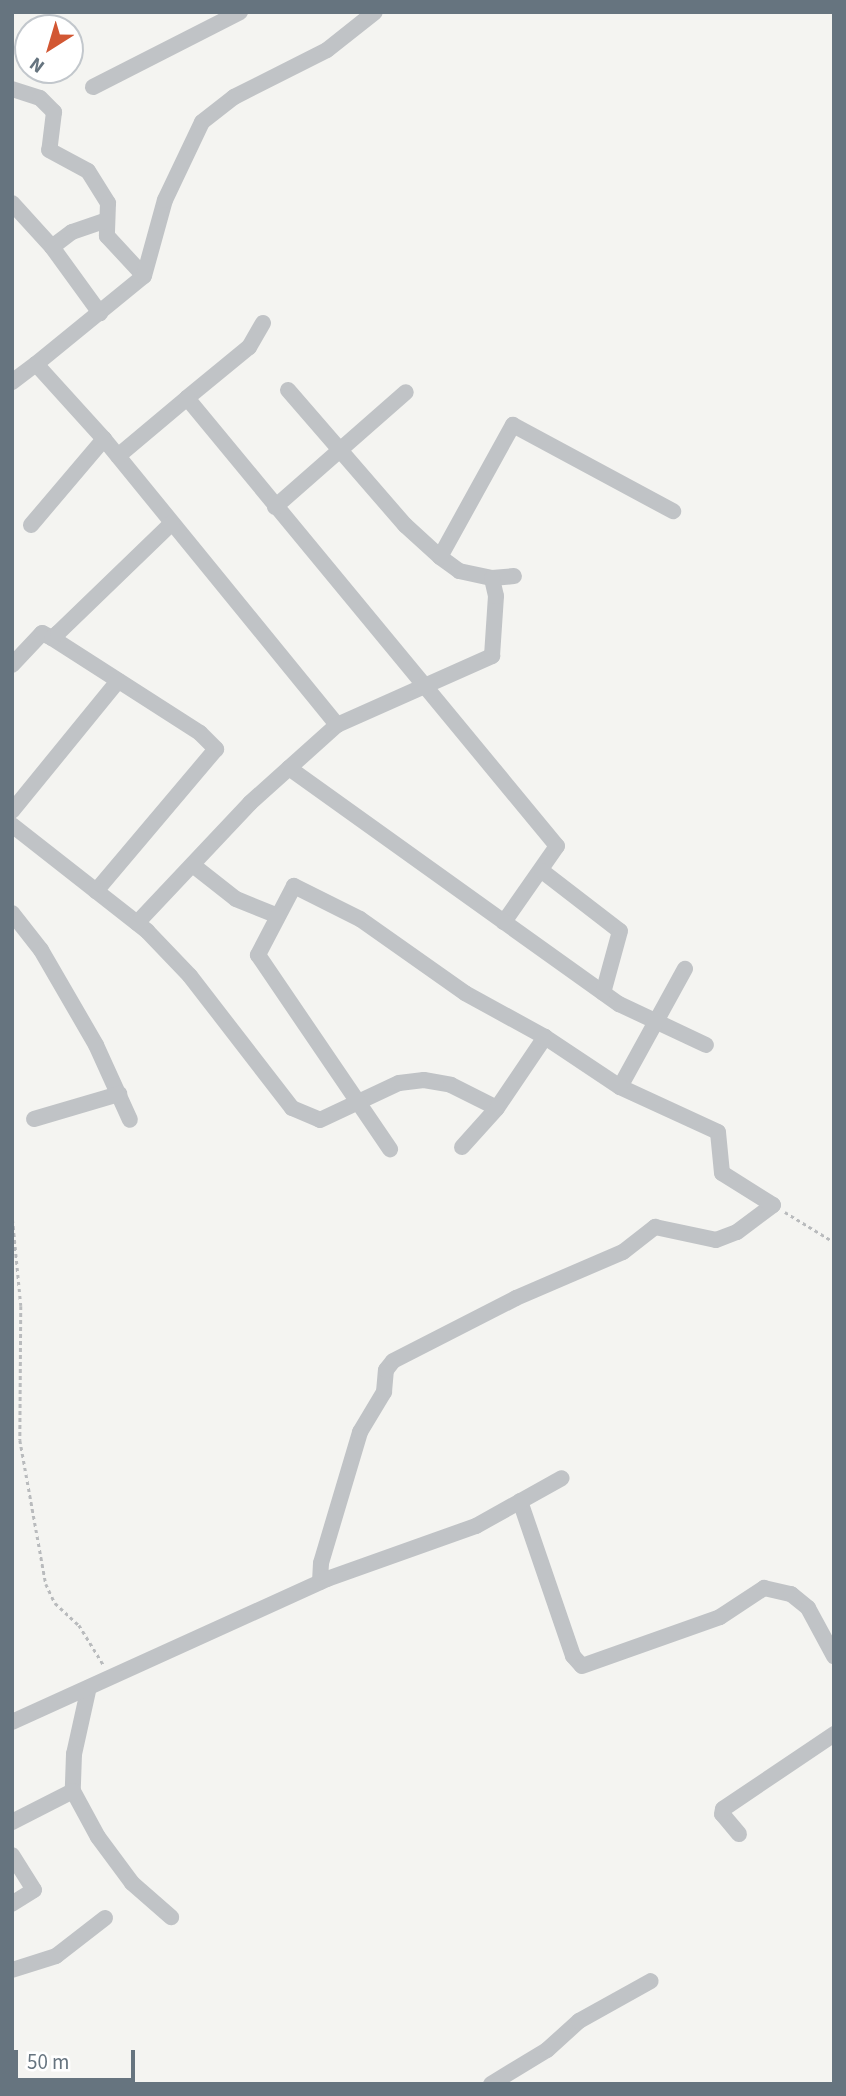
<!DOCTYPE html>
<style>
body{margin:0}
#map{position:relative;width:846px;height:2096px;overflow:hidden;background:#f4f4f1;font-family:"Source Sans 3",sans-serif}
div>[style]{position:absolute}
.path>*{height:2.5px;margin-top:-1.25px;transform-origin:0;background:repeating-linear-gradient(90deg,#b9bbbd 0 3.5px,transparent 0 7px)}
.street>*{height:16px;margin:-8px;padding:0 8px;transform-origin:8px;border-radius:8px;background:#c0c3c6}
span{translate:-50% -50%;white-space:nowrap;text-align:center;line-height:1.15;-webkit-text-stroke:7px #fff;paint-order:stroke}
.frame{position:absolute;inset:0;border:14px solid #66747f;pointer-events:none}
.north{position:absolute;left:14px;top:14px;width:70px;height:70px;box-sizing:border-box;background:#fff;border:2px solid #c2c7cc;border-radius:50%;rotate:217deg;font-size:19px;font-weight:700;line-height:28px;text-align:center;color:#66747f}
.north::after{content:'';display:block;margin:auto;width:24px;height:32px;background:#d25733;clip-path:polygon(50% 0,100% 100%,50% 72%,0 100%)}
.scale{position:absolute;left:14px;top:2050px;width:121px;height:32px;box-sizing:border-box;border:4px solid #66747f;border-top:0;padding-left:9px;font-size:21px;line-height:24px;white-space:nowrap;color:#66747f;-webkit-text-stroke:5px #fff;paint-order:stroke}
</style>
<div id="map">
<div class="path">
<i style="left:12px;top:1212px;width:94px;rotate:84.5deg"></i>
<i style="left:21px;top:1306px;width:134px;rotate:90.4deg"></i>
<i style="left:20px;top:1440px;width:146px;rotate:79.8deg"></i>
<i style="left:46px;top:1584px;width:21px;rotate:65deg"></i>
<i style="left:55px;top:1603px;width:33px;rotate:43deg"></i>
<i style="left:79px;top:1625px;width:46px;rotate:58.4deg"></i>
<i style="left:785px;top:1212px;width:57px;rotate:31.5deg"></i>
</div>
<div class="street">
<i style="left:93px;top:87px;width:165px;rotate:-27deg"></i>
<i style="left:12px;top:89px;width:29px;rotate:18deg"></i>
<i style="left:40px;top:98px;width:20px;rotate:45deg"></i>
<i style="left:54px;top:112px;width:38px;rotate:97deg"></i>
<i style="left:49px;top:150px;width:44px;rotate:28.3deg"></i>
<i style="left:88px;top:171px;width:38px;rotate:58deg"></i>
<i style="left:108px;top:203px;width:33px;rotate:92deg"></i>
<i style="left:107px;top:236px;width:54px;rotate:47.2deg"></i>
<i style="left:12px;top:203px;width:59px;rotate:47.7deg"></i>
<i style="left:52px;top:247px;width:82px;rotate:54deg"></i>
<i style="left:52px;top:247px;width:25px;rotate:-37deg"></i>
<i style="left:72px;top:232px;width:37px;rotate:-19deg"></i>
<i style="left:263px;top:323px;width:28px;rotate:120deg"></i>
<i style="left:249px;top:347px;width:80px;rotate:140.6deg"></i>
<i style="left:187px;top:398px;width:581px;rotate:50.45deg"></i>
<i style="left:557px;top:846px;width:93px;rotate:124.9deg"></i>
<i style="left:36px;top:364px;width:139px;rotate:-39.2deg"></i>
<i style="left:144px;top:276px;width:79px;rotate:-74.6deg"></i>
<i style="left:165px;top:200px;width:86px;rotate:-64.6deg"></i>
<i style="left:202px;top:122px;width:41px;rotate:-38deg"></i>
<i style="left:234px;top:97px;width:104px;rotate:-26.8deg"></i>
<i style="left:327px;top:50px;width:61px;rotate:-38.4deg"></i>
<i style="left:12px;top:382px;width:30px;rotate:-37deg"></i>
<i style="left:36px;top:364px;width:101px;rotate:47.8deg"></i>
<i style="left:104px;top:439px;width:369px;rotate:50.8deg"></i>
<i style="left:288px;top:390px;width:179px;rotate:49.1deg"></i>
<i style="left:405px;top:525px;width:47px;rotate:42.4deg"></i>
<i style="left:440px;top:557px;width:24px;rotate:36deg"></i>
<i style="left:459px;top:571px;width:34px;rotate:12deg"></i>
<i style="left:492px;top:578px;width:22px;rotate:-5deg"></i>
<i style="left:118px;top:456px;width:90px;rotate:-40deg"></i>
<i style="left:275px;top:507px;width:174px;rotate:-41.3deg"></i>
<i style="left:31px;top:525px;width:113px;rotate:-49.7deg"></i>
<i style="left:440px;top:557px;width:151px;rotate:-61.1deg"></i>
<i style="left:513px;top:425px;width:182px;rotate:28.3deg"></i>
<i style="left:52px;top:638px;width:176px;rotate:32.7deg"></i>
<i style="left:200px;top:733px;width:23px;rotate:45deg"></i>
<i style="left:216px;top:749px;width:186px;rotate:130.2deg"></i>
<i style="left:12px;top:665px;width:44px;rotate:-46.8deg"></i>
<i style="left:42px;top:633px;width:11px;rotate:27deg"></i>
<i style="left:52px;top:638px;width:8px;rotate:-40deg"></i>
<i style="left:58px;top:633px;width:158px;rotate:-44deg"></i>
<i style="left:289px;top:768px;width:406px;rotate:35.6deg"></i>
<i style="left:619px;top:1004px;width:96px;rotate:25.2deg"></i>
<i style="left:12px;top:811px;width:168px;rotate:-50.8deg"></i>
<i style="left:12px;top:825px;width:172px;rotate:38.1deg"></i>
<i style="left:147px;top:931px;width:62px;rotate:46.3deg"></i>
<i style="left:190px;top:976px;width:167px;rotate:52.3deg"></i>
<i style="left:292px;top:1108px;width:30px;rotate:23deg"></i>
<i style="left:320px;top:1120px;width:87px;rotate:-25.1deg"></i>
<i style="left:399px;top:1083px;width:25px;rotate:-7deg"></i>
<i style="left:424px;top:1080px;width:27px;rotate:10deg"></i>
<i style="left:451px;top:1085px;width:51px;rotate:26.6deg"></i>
<i style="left:194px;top:866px;width:53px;rotate:38.2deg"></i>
<i style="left:236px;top:899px;width:45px;rotate:22deg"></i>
<i style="left:542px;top:871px;width:98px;rotate:37.6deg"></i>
<i style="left:620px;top:931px;width:64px;rotate:105.3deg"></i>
<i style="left:12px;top:913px;width:47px;rotate:51.9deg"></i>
<i style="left:41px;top:950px;width:110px;rotate:59.9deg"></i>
<i style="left:96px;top:1045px;width:82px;rotate:65.6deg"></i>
<i style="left:137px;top:923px;width:165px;rotate:-46.7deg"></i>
<i style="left:250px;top:803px;width:117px;rotate:-41.9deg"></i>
<i style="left:337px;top:725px;width:170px;rotate:-24deg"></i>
<i style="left:492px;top:656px;width:60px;rotate:-86.2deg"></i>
<i style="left:496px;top:596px;width:18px;rotate:-103deg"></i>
<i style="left:620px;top:1087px;width:135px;rotate:-61.2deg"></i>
<i style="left:34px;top:1119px;width:89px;rotate:-16.4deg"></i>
<i style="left:462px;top:1147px;width:52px;rotate:-48.1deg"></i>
<i style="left:497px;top:1108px;width:86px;rotate:-55.9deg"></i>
<i style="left:520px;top:1501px;width:164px;rotate:71.1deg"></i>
<i style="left:573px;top:1656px;width:13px;rotate:48deg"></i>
<i style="left:582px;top:1666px;width:146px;rotate:-19.5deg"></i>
<i style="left:720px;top:1617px;width:53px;rotate:-33.4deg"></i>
<i style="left:764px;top:1588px;width:28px;rotate:13deg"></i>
<i style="left:791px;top:1594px;width:22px;rotate:39deg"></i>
<i style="left:808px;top:1608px;width:55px;rotate:61.6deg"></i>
<i style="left:320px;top:1582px;width:19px;rotate:-87deg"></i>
<i style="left:321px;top:1563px;width:137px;rotate:-73.4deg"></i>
<i style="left:360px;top:1432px;width:47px;rotate:-59deg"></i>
<i style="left:384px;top:1392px;width:22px;rotate:-85deg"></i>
<i style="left:386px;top:1370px;width:11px;rotate:-52deg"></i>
<i style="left:393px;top:1361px;width:138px;rotate:-27.1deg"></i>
<i style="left:516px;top:1298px;width:116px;rotate:-23.3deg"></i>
<i style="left:623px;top:1252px;width:41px;rotate:-38deg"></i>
<i style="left:655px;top:1227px;width:62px;rotate:12deg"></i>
<i style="left:716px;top:1240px;width:22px;rotate:-21deg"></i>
<i style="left:737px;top:1232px;width:45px;rotate:-36.9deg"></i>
<i style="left:773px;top:1205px;width:60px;rotate:-147.9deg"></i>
<i style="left:722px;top:1173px;width:41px;rotate:-95.6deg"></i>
<i style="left:718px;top:1132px;width:108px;rotate:-155.3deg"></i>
<i style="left:620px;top:1087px;width:90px;rotate:-146.3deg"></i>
<i style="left:545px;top:1037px;width:91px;rotate:-151.2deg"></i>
<i style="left:465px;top:993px;width:128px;rotate:-144.8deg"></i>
<i style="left:360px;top:919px;width:74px;rotate:-153.4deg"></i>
<i style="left:294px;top:886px;width:78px;rotate:117.6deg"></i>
<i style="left:258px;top:955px;width:235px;rotate:55.8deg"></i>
<i style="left:88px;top:1691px;width:65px;rotate:102.5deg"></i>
<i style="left:74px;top:1754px;width:37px;rotate:92deg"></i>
<i style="left:73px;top:1791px;width:52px;rotate:61.5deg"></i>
<i style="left:98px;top:1837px;width:57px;rotate:53.5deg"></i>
<i style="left:132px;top:1883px;width:52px;rotate:41.1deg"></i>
<i style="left:12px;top:1722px;width:346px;rotate:-24.4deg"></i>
<i style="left:327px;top:1579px;width:158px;rotate:-19.6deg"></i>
<i style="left:476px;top:1526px;width:98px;rotate:-29.2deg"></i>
<i style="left:12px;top:1822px;width:68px;rotate:-26.9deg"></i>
<i style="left:739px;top:1834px;width:26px;rotate:-130deg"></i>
<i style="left:722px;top:1814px;width:5px;rotate:-79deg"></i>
<i style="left:723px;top:1809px;width:134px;rotate:-34deg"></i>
<i style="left:12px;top:1855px;width:41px;rotate:57.8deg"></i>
<i style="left:34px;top:1890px;width:26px;rotate:148deg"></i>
<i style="left:12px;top:1970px;width:46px;rotate:-17.7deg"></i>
<i style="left:56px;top:1956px;width:62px;rotate:-37.8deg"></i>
<i style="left:491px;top:2084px;width:66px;rotate:-31.3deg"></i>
<i style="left:547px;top:2050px;width:43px;rotate:-42.2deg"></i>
<i style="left:579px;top:2021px;width:82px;rotate:-29.1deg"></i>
</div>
<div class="frame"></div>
<div class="north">N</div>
<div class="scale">50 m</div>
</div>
